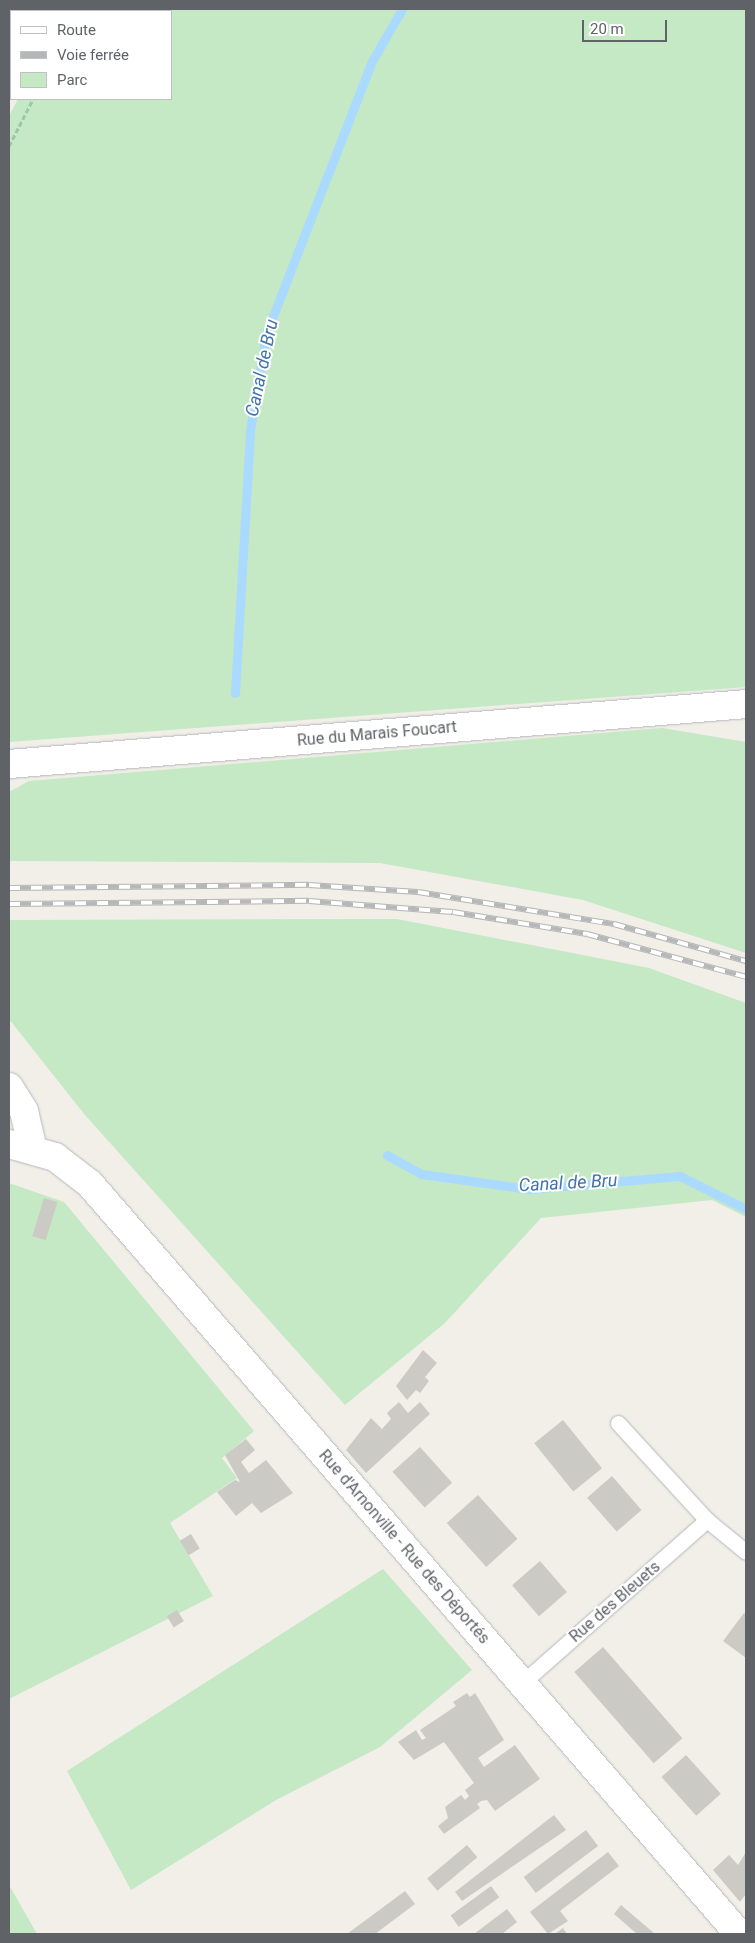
<!DOCTYPE html>
<meta charset="utf-8">
<style>
body{margin:0}
#map{position:relative;width:755px;height:1943px;overflow:hidden;background:#f1efe8;font-family:Roboto,sans-serif}
div>[style]{position:absolute}
.green>*{inset:0;background:#c5e8c5}
.stream>*{height:9px;margin:-4.5px;padding:0 4.5px;transform-origin:4.5px;border-radius:4.5px;background:#aadaff}
.building>*{inset:0;background:#cccac5;transform-origin:0 0}
.path>*{height:3px;margin-top:-1.5px;transform-origin:0;background:repeating-linear-gradient(90deg,#9cc7a9 0 5px,transparent 0 7.5px)}
.roads{filter:drop-shadow(0 0 1px #b5b8bc) drop-shadow(0 0 1px #b5b8bc)}
.service>*{height:15px;margin:-7.5px;padding:0 7.5px;transform-origin:7.5px;border-radius:7.5px;background:#fff}
.minor>*{height:28px;margin:-14px;padding:0 14px;transform-origin:14px;border-radius:14px;background:#fff}
.tertiary>*{height:28px;margin:-14px;padding:0 14px;transform-origin:14px;border-radius:14px;background:#fff}
.rail>*{height:5.5px;margin-top:-2.75px;transform-origin:0;background:repeating-linear-gradient(90deg,#fff 0 11px,#b6b7b8 0 22px);box-sizing:border-box;border-block:1px solid #b6b7b8}
span{translate:-50% -50%;white-space:nowrap;text-align:center;line-height:1.15;-webkit-text-stroke:4px #fff;paint-order:stroke}
.street-label{font-size:16px;color:#5f6368}
.water-label{font-size:18px;color:#4174aa;font-style:italic}
.frame{position:absolute;inset:0;border:10px solid #5f6368;pointer-events:none}
.legend{position:absolute;left:10px;top:10px;width:162px;height:90px;box-sizing:border-box;background:#fff;border:1px solid #bfc1c3;margin:0;padding:6px 9px;list-style:none;font-size:15px;color:#5f6368}
.legend li{display:flex;align-items:center;gap:10px;height:25px}
.legend b{width:25px;border:1px solid #bfc1c3}
.scale{position:absolute;left:582px;top:20px;width:85px;height:22px;box-sizing:border-box;border:2px solid #5f6368;border-top:0;padding-left:6px;font-size:15px;line-height:18px;white-space:nowrap;color:#5f6368;-webkit-text-stroke:4px #fff;paint-order:stroke}
</style>
<div id="map">
<div class="green">
<i style="clip-path:polygon(66px 9px,746px 9px,746px 687px,9px 742px,9px 116px,18px 99px,171px 99px,171px 11px)"></i>
<i style="clip-path:polygon(662px 728px,746px 742px,746px 953px,583px 900px,380px 863px,9px 861px,9px 792px,29px 781px)"></i>
<i style="clip-path:polygon(397px 919px,649px 968px,746px 1003px,746px 1217px,712px 1200px,541px 1218px,445px 1323px,345px 1405px,85px 1115px,9px 1019px,9px 920px)"></i>
<i style="clip-path:polygon(9px 1183px,64px 1202px,254px 1431px,222px 1458px,237px 1478px,170px 1523px,213px 1596px,9px 1699px)"></i>
<i style="clip-path:polygon(383px 1569px,472px 1670px,380px 1747px,276px 1800px,131px 1890px,67px 1771px)"></i>
<i style="clip-path:polygon(9px 1885px,37px 1934px,9px 1934px)"></i>
</div>
<div class="stream">
<i style="left:235px;top:693px;width:263px;rotate:-86.7deg"></i>
<i style="left:250px;top:430px;width:97px;rotate:-80.5deg"></i>
<i style="left:266px;top:334px;width:293px;rotate:-68.8deg"></i>
<i style="left:372px;top:61px;width:60px;rotate:-60deg"></i>
<i style="left:387px;top:1155px;width:39px;rotate:29deg"></i>
<i style="left:421px;top:1174px;width:109px;rotate:7.9deg"></i>
<i style="left:529px;top:1189px;width:152px;rotate:-4.9deg"></i>
<i style="left:680px;top:1176px;width:74px;rotate:26.6deg"></i>
</div>
<div class="building">
<i style="left:44px;top:1198px;width:14px;height:40px;rotate:17deg"></i>
<i style="clip-path:polygon(423px 1350px,437px 1363px,425px 1377px,429px 1381px,420px 1393px,416px 1390px,407px 1400px,396px 1386px)"></i>
<i style="clip-path:polygon(399px 1402px,408px 1413px,420px 1402px,430px 1414px,366px 1473px,346px 1450px,371px 1418px,382px 1429px,391px 1419px,387px 1413px)"></i>
<i style="left:563px;top:1420px;width:62px;height:37px;rotate:51deg"></i>
<i style="clip-path:polygon(246px 1439px,255px 1450px,241px 1462px,249px 1473px,266px 1460px,293px 1493px,261px 1513px,252px 1503px,236px 1516px,217px 1492px,235px 1480px,240px 1482px,225px 1455px)"></i>
<i style="left:420px;top:1447px;width:48px;height:37px;rotate:48deg"></i>
<i style="left:612px;top:1476px;width:45px;height:33px;rotate:49deg"></i>
<i style="left:478px;top:1495px;width:59px;height:42px;rotate:48deg"></i>
<i style="left:191px;top:1534px;width:17px;height:13px;rotate:59deg"></i>
<i style="left:540px;top:1561px;width:41px;height:37px;rotate:49deg"></i>
<i style="left:177px;top:1610px;width:13px;height:12px;rotate:58deg"></i>
<i style="clip-path:polygon(744px 1613px,746px 1615px,746px 1658px,723px 1641px)"></i>
<i style="left:603px;top:1647px;width:121px;height:38px;rotate:49deg"></i>
<i style="clip-path:polygon(467px 1693px,470px 1697px,475px 1693px,504px 1740px,478px 1758px,484px 1767px,515px 1745px,540px 1779px,495px 1811px,487px 1800px,481px 1801px,477px 1804px,480px 1808px,444px 1834px,438px 1826px,448px 1818px,445px 1807px,461px 1795px,465px 1800px,469px 1796px,465px 1790px,474px 1783px,444px 1742px,414px 1760px,398px 1742px,416px 1730px,422px 1740px,426px 1738px,420px 1730px,456px 1706px,453px 1702px)"></i>
<i style="left:686px;top:1755px;width:52px;height:33px;rotate:48deg"></i>
<i style="clip-path:polygon(554px 1815px,566px 1830px,462px 1901px,455px 1892px)"></i>
<i style="left:586px;top:1830px;width:20px;height:78px;rotate:53deg"></i>
<i style="left:467px;top:1845px;width:16px;height:52px;rotate:50deg"></i>
<i style="clip-path:polygon(608px 1852px,619px 1866px,560px 1911px,568px 1921px,548px 1934px,530px 1912px)"></i>
<i style="clip-path:polygon(746px 1852px,746px 1894px,740px 1902px,713px 1870px,729px 1855px,738px 1865px)"></i>
<i style="left:491px;top:1886px;width:14px;height:50px;rotate:54deg"></i>
<i style="clip-path:polygon(405px 1891px,415px 1904px,375px 1934px,347px 1934px)"></i>
<i style="clip-path:polygon(621px 1905px,655px 1934px,637px 1934px,614px 1914px)"></i>
<i style="clip-path:polygon(507px 1909px,517px 1922px,502px 1934px,474px 1934px)"></i>
<i style="clip-path:polygon(563px 1928px,567px 1934px,555px 1934px)"></i>
</div>
<div class="path">
<i style="left:79px;top:11px;width:2px;rotate:-63deg"></i>
<i style="left:9px;top:146px;width:53px;rotate:-62.9deg"></i>
</div>
<div class="roads">
<div class="service">
<i style="left:618px;top:1423px;width:132px;rotate:47.5deg"></i>
<i style="left:707px;top:1520px;width:50px;rotate:39.4deg"></i>
<i style="left:522px;top:1683px;width:247px;rotate:-41.4deg"></i>
</div>
<div class="minor">
<i style="left:9px;top:764px;width:739px;rotate:-4.65deg"></i>
</div>
<div class="tertiary">
<i style="left:9px;top:1087px;width:28px;rotate:58deg"></i>
<i style="left:24px;top:1111px;width:39px;rotate:77deg"></i>
<i style="left:9px;top:1144px;width:48px;rotate:15.8deg"></i>
<i style="left:55px;top:1157px;width:44px;rotate:37.6deg"></i>
<i style="left:90px;top:1184px;width:992px;rotate:49.13deg"></i>
</div>
</div>
<div class="rail">
<i style="left:9px;top:888px;width:300px;rotate:-0.6deg"></i>
<i style="left:309px;top:885px;width:109px;rotate:3.7deg"></i>
<i style="left:418px;top:892px;width:199px;rotate:9.3deg"></i>
<i style="left:614px;top:924px;width:137px;rotate:15.7deg"></i>
<i style="left:9px;top:904px;width:300px;rotate:-0.6deg"></i>
<i style="left:309px;top:901px;width:144px;rotate:4.4deg"></i>
<i style="left:453px;top:912px;width:136px;rotate:9.3deg"></i>
<i style="left:587px;top:934px;width:165px;rotate:15.1deg"></i>
</div>
<div class="street-label">
<span style="left:377px;top:734px;rotate:-5deg">Rue du Marais Foucart</span>
<span style="left:404px;top:1547px;rotate:49deg">Rue d'Arnonville - Rue des Déportés</span>
<span style="left:615px;top:1602px;rotate:-41deg">Rue des Bleuets</span>
</div>
<div class="water-label">
<span style="left:262px;top:368px;rotate:-78deg">Canal de Bru</span>
<span style="left:568px;top:1183px;rotate:-3deg">Canal de Bru</span>
</div>
<div class="frame"></div>
<ul class="legend">
<li><b style="height:6px;background:#fff"></b>Route</li>
<li><b style="height:6px;background:#b6b7b8"></b>Voie ferrée</li>
<li><b style="height:14px;background:#c5e8c5"></b>Parc</li>
</ul>
<div class="scale">20 m</div>
</div>
